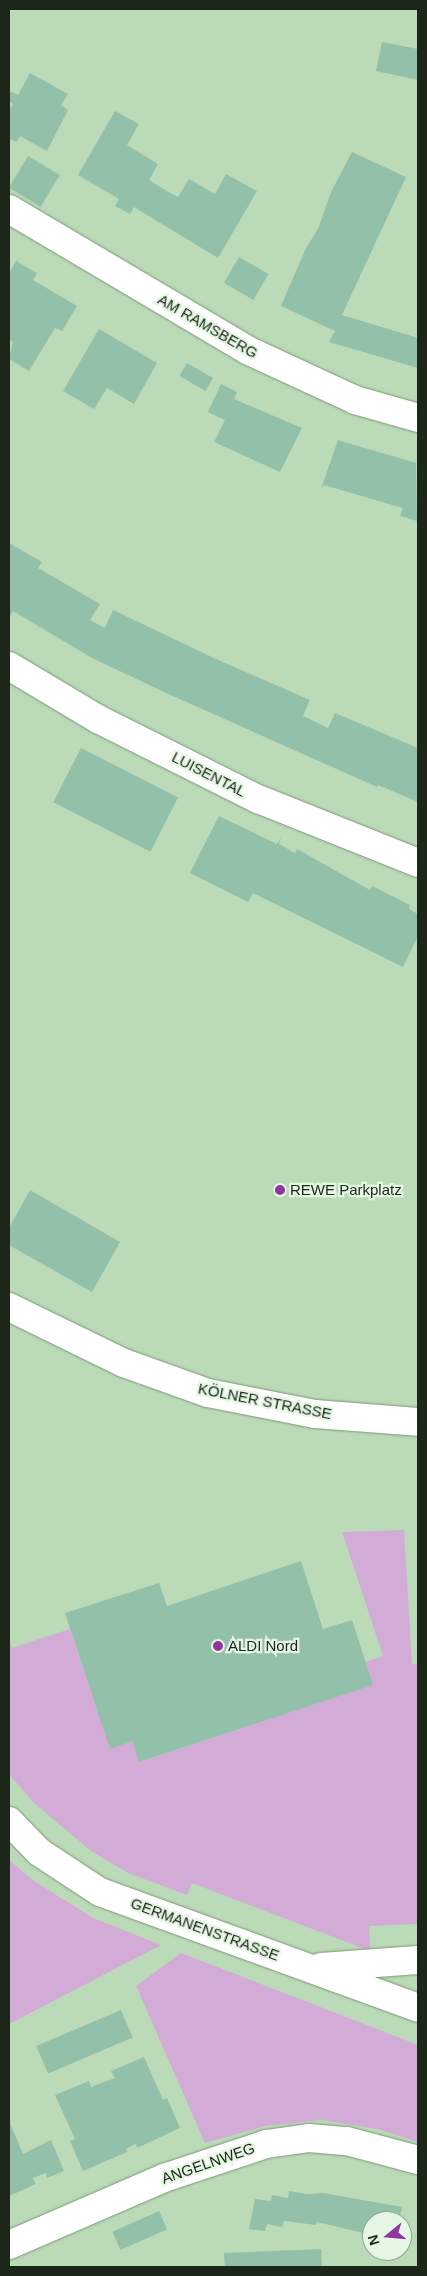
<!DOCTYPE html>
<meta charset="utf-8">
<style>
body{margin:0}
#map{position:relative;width:427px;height:2276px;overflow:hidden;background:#bbdab7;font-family:Arial,sans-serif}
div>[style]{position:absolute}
.green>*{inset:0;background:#d2abd7}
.building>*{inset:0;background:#93c0a9;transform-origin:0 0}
.roads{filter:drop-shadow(0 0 1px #7b9877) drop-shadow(0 0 1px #7b9877)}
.minor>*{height:28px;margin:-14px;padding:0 14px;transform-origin:14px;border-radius:14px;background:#fff}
.secondary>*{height:28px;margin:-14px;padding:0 14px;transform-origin:14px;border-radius:14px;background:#fff}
.dots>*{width:14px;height:14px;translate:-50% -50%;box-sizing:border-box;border:2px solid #e6f6e4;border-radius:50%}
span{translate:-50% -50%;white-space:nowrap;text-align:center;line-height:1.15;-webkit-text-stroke:4.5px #e6f6e4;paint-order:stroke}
.street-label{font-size:15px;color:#1c271a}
.poi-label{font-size:15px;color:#1c271a}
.left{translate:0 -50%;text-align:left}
.frame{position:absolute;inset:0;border:10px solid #1c271a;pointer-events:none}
.north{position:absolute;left:362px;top:2211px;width:50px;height:50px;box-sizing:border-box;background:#e6f6e4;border:1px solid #95a393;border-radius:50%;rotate:253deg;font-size:14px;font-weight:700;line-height:20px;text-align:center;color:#1c271a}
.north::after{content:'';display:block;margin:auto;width:18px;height:22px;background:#9135a0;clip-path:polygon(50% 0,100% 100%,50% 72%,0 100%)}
</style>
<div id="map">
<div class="green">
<i style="clip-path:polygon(404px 1530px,412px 1664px,418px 1664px,418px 1924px,369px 1926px,370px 1951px,192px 1883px,187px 1895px,128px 1873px,91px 1851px,33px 1802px,9px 1774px,9px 1640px,12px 1648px,70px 1629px,110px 1748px,132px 1741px,140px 1762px,372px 1685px,365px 1662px,383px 1656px,342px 1532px)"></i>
<i style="clip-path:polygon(9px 1860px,34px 1881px,93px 1918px,161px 1945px,9px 2024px)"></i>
<i style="clip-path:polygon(181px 1953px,418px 2045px,418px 2142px,378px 2129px,321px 2120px,266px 2126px,205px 2143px,136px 1986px)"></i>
</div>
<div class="building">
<i style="clip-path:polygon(382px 42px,418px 49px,418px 80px,376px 71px)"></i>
<i style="clip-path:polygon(30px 73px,68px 94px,61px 105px,68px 110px,47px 151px,20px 136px,16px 142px,9px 138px,9px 111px,13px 104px,9px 101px,9px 91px,18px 95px)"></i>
<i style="clip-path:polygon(115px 111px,139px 124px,127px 145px,158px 164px,149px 180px,165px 190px,178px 197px,189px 179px,215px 194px,226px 174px,257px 191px,218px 258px,134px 207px,130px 214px,115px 206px,119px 199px,78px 175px)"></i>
<i style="clip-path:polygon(352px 152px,406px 177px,342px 315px,418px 338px,418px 368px,329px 342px,335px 331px,281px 306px,306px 248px,318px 229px,331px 192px)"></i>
<i style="left:28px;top:156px;width:37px;height:37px;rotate:31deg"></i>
<i style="left:239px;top:257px;width:34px;height:30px;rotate:30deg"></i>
<i style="clip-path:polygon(16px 261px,37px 273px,33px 280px,77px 306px,62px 331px,55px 328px,29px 371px,9px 359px,13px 342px,9px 339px,9px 273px)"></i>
<i style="clip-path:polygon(99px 329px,157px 363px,134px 404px,107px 388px,94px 409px,63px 391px)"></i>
<i style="left:187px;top:363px;width:30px;height:15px;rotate:30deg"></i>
<i style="clip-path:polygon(221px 384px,237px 392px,234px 399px,302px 428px,280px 472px,214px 442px,225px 420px,208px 412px)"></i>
<i style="clip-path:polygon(338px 440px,416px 463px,417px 521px,400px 516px,403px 508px,324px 485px,321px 489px)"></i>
<i style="clip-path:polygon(9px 543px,42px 562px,38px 568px,100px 604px,90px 620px,105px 628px,113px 610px,216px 659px,310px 700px,303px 716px,328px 728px,335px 713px,418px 748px,418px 802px,378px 785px,377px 787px,164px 692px,92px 658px,13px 611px,9px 618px)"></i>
<i style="left:81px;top:748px;width:109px;height:61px;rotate:27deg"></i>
<i style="clip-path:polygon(219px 816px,277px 844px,281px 837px,279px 844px,295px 853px,297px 849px,370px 890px,372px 886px,410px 905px,409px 909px,418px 914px,418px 936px,403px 967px,253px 893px,248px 902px,190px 873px)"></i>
<i style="clip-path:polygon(30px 1190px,120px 1242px,92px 1292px,9px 1245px,9px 1228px)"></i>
<i style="clip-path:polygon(301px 1561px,323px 1629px,352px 1620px,373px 1685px,139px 1762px,132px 1741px,110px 1749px,65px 1613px,159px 1583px,167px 1606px)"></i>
<i style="left:121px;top:2010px;width:30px;height:92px;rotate:67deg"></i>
<i style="clip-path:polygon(144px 2057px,163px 2100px,167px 2098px,180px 2128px,137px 2148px,136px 2144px,131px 2146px,126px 2149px,127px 2152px,83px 2171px,70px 2141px,75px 2139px,55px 2095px,89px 2081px,91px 2087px,115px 2078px,111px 2071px)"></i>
<i style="clip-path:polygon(9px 2121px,23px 2154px,51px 2140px,64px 2171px,47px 2178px,46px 2173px,33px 2178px,36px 2184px,9px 2196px)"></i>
<i style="clip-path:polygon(289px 2191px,306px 2194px,323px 2193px,402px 2207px,399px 2221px,372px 2221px,372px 2235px,317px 2222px,316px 2225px,284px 2221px,282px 2227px,267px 2224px,265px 2231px,249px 2229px,255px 2199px,271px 2201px,272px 2195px,288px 2198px)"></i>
<i style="left:159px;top:2211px;width:20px;height:51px;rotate:66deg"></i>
<i style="clip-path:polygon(321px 2249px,322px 2267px,225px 2267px,224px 2253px)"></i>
</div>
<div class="roads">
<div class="minor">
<i style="left:9px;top:209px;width:277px;rotate:30.6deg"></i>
<i style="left:247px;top:350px;width:119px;rotate:24.8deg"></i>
<i style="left:355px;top:400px;width:66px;rotate:15.9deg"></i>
<i style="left:9px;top:666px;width:104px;rotate:30.8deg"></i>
<i style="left:98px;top:719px;width:179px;rotate:26.6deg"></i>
<i style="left:258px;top:799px;width:172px;rotate:21.8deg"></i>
<i style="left:9px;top:1821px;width:43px;rotate:45.9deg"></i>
<i style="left:39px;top:1852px;width:73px;rotate:33.3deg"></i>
<i style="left:100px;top:1892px;width:338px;rotate:20deg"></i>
<i style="left:321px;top:1967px;width:97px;rotate:-4.1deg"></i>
<i style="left:9px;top:2245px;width:169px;rotate:-23.4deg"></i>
<i style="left:164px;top:2178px;width:108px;rotate:-18.4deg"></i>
<i style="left:266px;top:2144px;width:43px;rotate:-7.9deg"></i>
<i style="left:309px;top:2138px;width:38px;rotate:5deg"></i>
<i style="left:347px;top:2141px;width:73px;rotate:15deg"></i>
</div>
<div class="secondary">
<i style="left:9px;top:1307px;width:128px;rotate:26deg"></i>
<i style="left:124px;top:1363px;width:89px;rotate:19.7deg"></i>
<i style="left:208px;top:1393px;width:109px;rotate:11.1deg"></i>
<i style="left:315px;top:1414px;width:103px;rotate:4.4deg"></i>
</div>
</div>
<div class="dots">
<i style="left:280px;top:1190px;background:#9135a0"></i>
<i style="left:218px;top:1646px;background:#9135a0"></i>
</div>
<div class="street-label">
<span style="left:208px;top:326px;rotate:30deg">AM RAMSBERG</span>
<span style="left:209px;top:774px;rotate:27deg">LUISENTAL</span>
<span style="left:265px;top:1401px;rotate:11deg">KÖLNER STRASSE</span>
<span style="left:205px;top:1929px;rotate:20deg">GERMANENSTRASSE</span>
<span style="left:208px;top:2163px;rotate:-19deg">ANGELNWEG</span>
</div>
<div class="poi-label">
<span class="left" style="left:290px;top:1190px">REWE Parkplatz</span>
<span class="left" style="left:228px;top:1646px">ALDI Nord</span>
</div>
<div class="frame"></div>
<div class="north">N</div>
</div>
